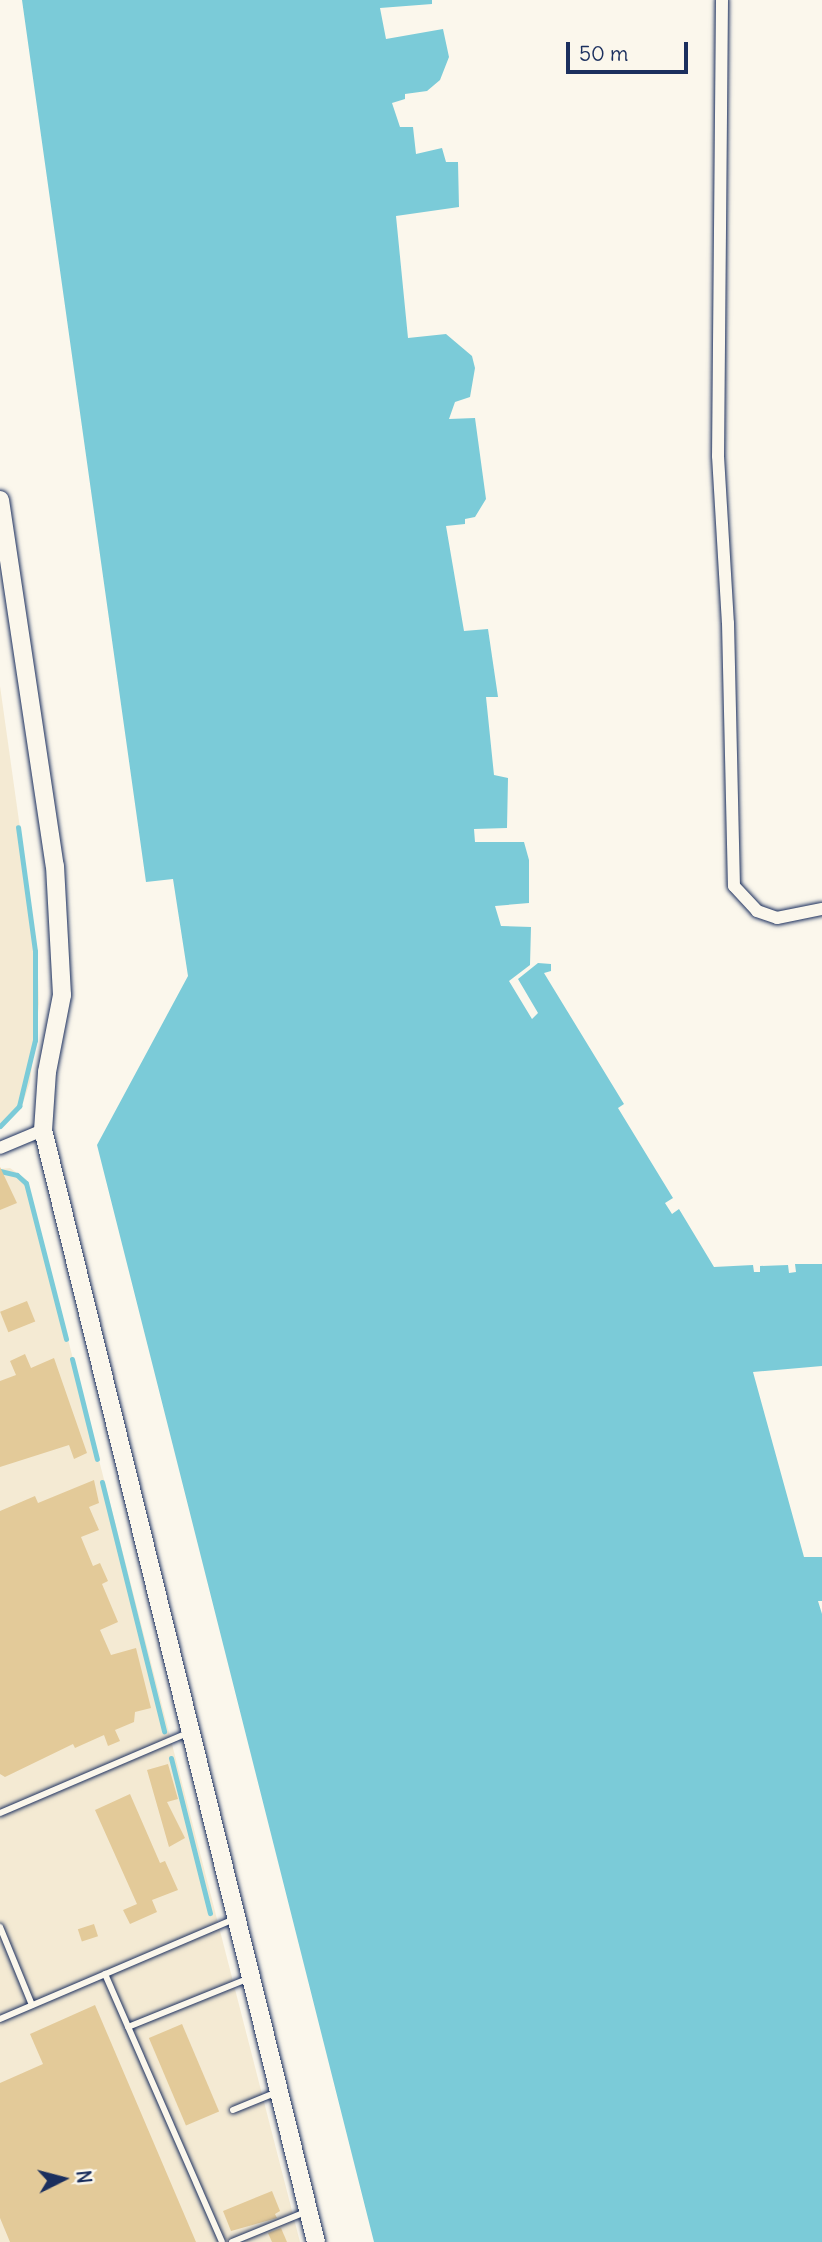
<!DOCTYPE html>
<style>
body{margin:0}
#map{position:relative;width:822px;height:2242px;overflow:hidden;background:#fbf7ec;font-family:Delius,sans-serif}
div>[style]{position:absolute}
.built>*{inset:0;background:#f4ead3}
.water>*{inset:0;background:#7bcbd8}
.stream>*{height:5px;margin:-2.5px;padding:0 2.5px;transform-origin:2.5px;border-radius:2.5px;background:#7bcbd8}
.building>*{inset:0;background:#e3ca99;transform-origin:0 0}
.roads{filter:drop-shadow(0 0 2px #1b2f5e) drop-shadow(0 0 2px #1b2f5e)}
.lane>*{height:6px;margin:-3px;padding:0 3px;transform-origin:3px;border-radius:3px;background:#fbf7ec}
.street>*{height:12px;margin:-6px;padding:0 6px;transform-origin:6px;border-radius:6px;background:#fbf7ec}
.secondary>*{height:18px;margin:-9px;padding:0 9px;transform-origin:9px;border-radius:9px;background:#fbf7ec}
span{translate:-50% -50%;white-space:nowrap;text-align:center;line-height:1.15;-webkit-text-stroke:5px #fbf7ec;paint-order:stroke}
.north{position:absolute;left:28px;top:2144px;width:70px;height:70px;-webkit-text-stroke:5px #fbf7ec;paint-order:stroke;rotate:84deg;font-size:19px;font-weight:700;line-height:28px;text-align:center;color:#1b2f5e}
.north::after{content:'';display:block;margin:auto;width:24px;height:32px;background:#1b2f5e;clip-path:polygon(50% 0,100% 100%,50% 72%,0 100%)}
.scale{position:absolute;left:566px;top:42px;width:122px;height:32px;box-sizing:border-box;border:4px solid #1b2f5e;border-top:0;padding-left:9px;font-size:21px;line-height:24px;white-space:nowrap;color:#1b2f5e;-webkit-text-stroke:5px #fbf7ec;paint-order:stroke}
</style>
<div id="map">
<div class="built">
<i style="clip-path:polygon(0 686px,37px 949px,39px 1004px,30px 1082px,22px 1106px,0 1129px)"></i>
<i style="clip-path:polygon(10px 1168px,27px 1180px,300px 2242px,0 2242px,0 1169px)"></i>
</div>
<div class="water">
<i style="clip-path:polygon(22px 0,432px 0,432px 4px,380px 8px,386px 39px,443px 29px,449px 57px,440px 80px,427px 91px,405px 94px,405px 99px,392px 103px,400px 127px,413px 127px,416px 154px,442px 148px,446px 162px,458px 162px,459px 207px,396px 216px,408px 338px,446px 334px,472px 356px,475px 368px,470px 397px,455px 402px,449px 419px,475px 418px,486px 499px,475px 517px,465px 519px,465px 524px,446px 526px,464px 631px,488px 629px,498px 697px,486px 697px,494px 775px,508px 778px,507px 828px,474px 829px,475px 842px,524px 842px,529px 860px,529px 903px,495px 906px,501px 926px,531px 927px,530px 965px,509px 981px,532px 1019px,538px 1013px,518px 979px,538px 963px,551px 964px,551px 971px,544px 973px,624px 1104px,618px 1108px,673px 1198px,665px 1203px,672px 1214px,679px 1209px,714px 1267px,753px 1265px,754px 1272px,760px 1272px,760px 1266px,788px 1265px,789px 1273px,796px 1272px,795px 1264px,822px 1264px,822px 1366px,753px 1372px,804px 1557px,822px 1557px,822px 1601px,818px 1601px,822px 1614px,822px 2242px,374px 2242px,97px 1145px,188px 976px,173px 879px,146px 882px)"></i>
</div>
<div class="stream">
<i style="left:0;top:1126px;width:28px;rotate:-46deg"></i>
<i style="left:19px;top:1106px;width:68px;rotate:-76.4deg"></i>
<i style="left:35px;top:1040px;width:89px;rotate:-90deg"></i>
<i style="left:35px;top:951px;width:125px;rotate:-97.8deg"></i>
<i style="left:0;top:1171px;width:17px;rotate:13deg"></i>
<i style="left:17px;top:1175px;width:12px;rotate:42deg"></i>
<i style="left:26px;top:1183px;width:161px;rotate:75.6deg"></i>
<i style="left:72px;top:1359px;width:103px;rotate:76deg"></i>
<i style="left:102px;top:1482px;width:257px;rotate:76deg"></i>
<i style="left:171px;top:1758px;width:160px;rotate:75.9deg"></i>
</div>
<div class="building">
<i style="clip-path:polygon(0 1167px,17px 1203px,0 1210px)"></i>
<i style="left:27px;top:1301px;width:22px;height:29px;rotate:68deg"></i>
<i style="clip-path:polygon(25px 1354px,31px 1368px,54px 1358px,87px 1453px,74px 1459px,69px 1445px,0 1467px,0 1381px,16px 1375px,10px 1361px)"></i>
<i style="clip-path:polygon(94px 1480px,99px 1503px,89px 1507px,99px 1530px,81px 1537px,93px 1566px,100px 1563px,108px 1581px,102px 1584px,118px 1622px,100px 1630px,111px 1655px,136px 1648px,151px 1708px,135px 1712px,134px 1722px,115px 1730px,120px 1741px,108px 1746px,104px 1735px,75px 1748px,73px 1744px,5px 1777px,0 1774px,0 1511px,35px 1496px,38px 1503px)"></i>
<i style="clip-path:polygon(168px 1764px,178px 1799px,167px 1802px,185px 1838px,169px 1847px,147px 1770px)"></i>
<i style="clip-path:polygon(130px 1794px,160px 1863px,165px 1861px,178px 1890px,152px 1900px,157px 1912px,130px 1924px,123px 1910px,137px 1904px,95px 1810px)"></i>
<i style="left:94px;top:1924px;width:13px;height:17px;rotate:72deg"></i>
<i style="clip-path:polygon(95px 2005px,196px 2242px,10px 2242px,0 2218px,0 2083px,43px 2064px,30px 2034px)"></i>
<i style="left:182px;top:2024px;width:95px;height:36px;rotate:67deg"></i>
<i style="clip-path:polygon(272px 2191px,280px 2211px,275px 2214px,277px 2218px,231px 2231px,223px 2211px)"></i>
<i style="clip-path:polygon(281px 2228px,287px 2242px,272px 2242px,268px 2233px)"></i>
</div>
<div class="roads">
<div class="lane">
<i style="left:0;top:1813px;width:204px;rotate:-23.1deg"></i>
<i style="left:0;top:1927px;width:84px;rotate:67.7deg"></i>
<i style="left:105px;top:1974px;width:292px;rotate:66.4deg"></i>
<i style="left:0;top:2019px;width:254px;rotate:-23.1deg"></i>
<i style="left:128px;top:2027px;width:131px;rotate:-22deg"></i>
<i style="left:233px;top:2110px;width:48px;rotate:-22.2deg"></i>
<i style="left:232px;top:2242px;width:82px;rotate:-22.2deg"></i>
</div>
<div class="street">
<i style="left:722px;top:0;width:456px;rotate:90.5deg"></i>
<i style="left:718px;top:456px;width:167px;rotate:86.6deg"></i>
<i style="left:728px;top:623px;width:263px;rotate:88.7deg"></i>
<i style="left:734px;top:886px;width:34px;rotate:47deg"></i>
<i style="left:757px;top:911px;width:21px;rotate:19deg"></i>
<i style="left:777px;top:918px;width:46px;rotate:-11.3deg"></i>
<i style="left:0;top:1148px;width:47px;rotate:-22.7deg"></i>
</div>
<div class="secondary">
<i style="left:0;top:500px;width:370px;rotate:81.5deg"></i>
<i style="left:55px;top:866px;width:129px;rotate:86.9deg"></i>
<i style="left:62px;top:995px;width:78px;rotate:101deg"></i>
<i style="left:47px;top:1072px;width:58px;rotate:93.9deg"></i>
<i style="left:43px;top:1130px;width:1145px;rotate:76.21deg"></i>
</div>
</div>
<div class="north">N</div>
<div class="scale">50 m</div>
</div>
